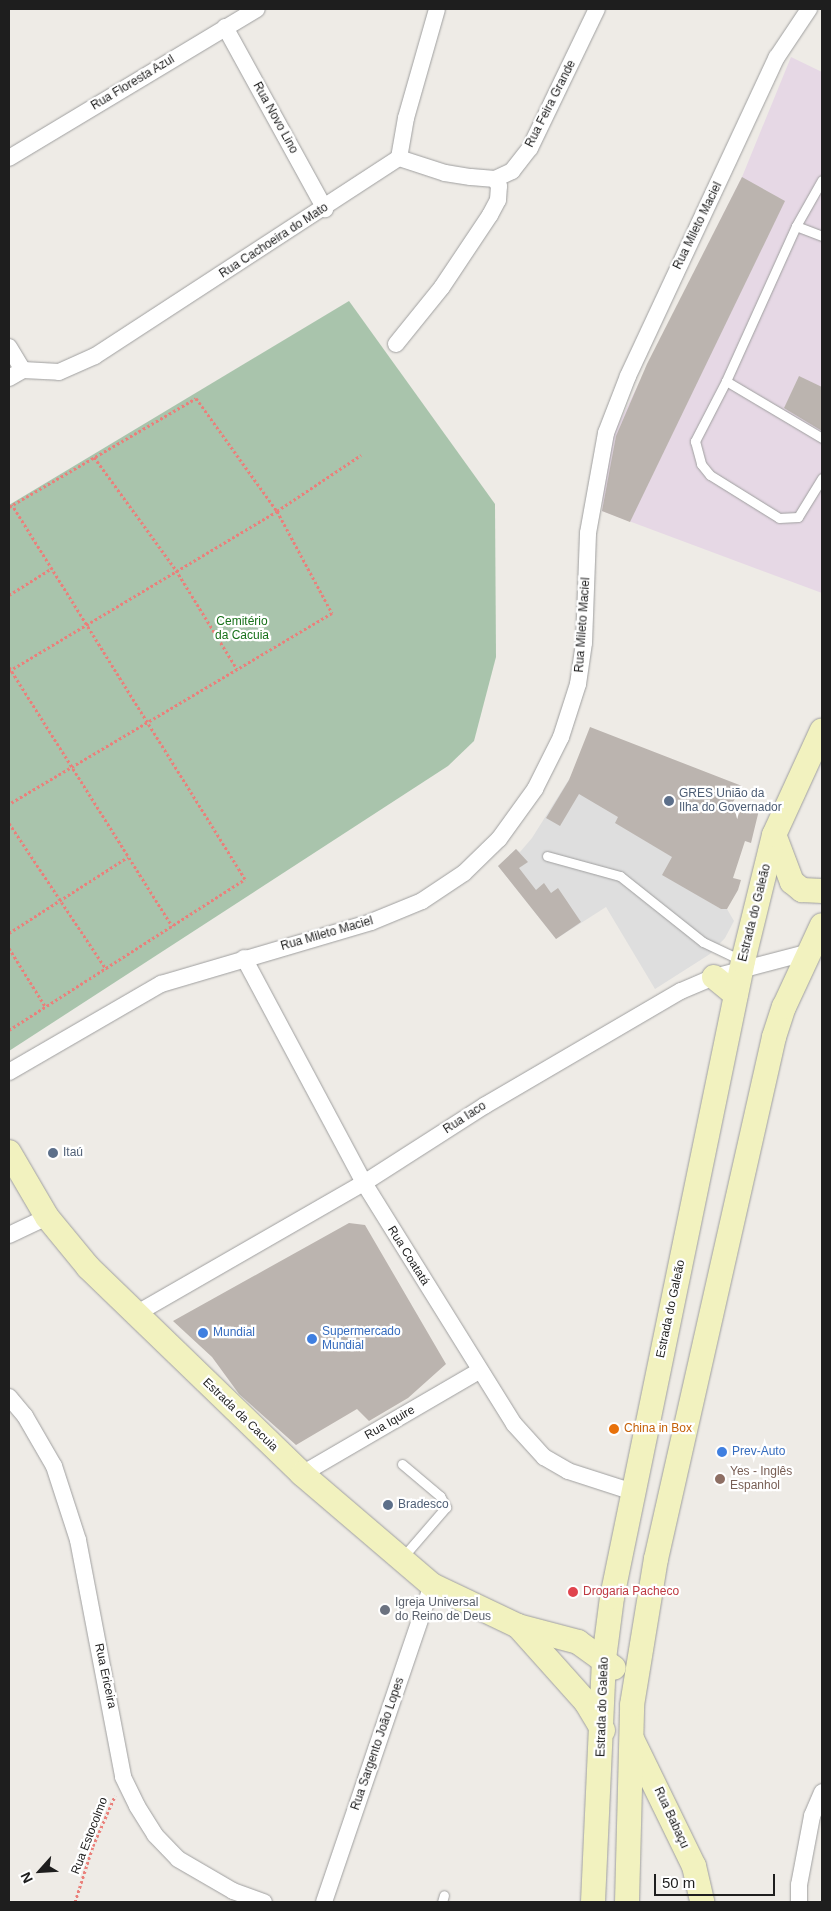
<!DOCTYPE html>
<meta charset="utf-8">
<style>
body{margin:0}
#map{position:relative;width:831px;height:1911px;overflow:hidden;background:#eeebe6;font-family:Arial,sans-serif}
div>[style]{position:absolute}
.industrial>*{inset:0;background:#e6d8e5}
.cemetery>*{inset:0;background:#a9c4ac}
.parking>*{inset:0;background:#dedede}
.building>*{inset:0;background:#bbb4af}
.path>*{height:3px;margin-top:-1.5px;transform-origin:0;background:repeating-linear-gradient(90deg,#ea807b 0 2.5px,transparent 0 5px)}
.roads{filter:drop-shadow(0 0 1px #9f9f9f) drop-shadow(0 0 1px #9f9f9f)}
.lane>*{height:9px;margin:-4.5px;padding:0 4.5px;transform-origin:4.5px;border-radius:4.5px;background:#fff}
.street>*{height:16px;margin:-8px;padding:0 8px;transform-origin:8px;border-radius:8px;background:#fff}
.secondary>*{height:24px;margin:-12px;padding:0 12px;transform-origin:12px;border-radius:12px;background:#f2f2bf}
.dots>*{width:14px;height:14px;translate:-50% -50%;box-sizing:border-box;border:2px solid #fff;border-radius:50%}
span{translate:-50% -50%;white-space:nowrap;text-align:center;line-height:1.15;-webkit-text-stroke:4.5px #fff;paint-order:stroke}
.street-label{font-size:12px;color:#1e1e1e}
.park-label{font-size:12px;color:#18711a}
.service-label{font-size:12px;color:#4e5e75}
.left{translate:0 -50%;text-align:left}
.shop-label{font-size:12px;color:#366cbe}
.food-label{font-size:12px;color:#c56008}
.education-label{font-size:12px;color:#785e54}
.health-label{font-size:12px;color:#be3a42}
.worship-label{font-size:12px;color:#5b616d}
.frame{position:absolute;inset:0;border:10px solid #1e1e1e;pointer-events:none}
.north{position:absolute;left:15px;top:1846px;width:50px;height:50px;-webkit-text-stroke:4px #fff;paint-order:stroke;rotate:244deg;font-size:14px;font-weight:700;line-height:20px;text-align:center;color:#1e1e1e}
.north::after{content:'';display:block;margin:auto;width:18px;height:22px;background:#1e1e1e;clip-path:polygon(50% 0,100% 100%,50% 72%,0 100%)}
.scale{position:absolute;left:654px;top:1874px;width:121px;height:22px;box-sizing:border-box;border:2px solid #1e1e1e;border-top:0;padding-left:6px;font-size:15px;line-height:18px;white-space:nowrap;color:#1e1e1e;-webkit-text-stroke:4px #fff;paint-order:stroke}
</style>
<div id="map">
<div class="industrial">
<i style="clip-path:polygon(791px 57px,822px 72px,822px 593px,602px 511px,606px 449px,742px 177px)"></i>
</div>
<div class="cemetery">
<i style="clip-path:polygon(349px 301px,495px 504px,496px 657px,474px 741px,448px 766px,9px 1051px,9px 505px)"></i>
</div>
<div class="parking">
<i style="clip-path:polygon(571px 776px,705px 859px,688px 889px,721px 909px,727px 909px,734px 921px,725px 938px,710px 954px,655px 989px,606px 907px,556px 939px,498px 866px,516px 849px,520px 852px,532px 838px)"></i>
</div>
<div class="building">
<i style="clip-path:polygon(742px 177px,785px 201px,630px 522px,602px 511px,616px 436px,647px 364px)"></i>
<i style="clip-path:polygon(799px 376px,822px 387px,822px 431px,784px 408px)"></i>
<i style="clip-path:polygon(590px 727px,742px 786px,733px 802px,759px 810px,751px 843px,745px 841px,733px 878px,741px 880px,738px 890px,727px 909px,721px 909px,662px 875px,672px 857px,615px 823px,618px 817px,579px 794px,560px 826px,546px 818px,569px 780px)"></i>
<i style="clip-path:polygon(516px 849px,528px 862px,519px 868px,536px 890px,544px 883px,551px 893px,558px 888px,581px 922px,556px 939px,498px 866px)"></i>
<i style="clip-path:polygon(349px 1223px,365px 1225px,446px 1364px,408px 1398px,369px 1421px,357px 1409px,296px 1445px,239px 1394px,212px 1357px,173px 1321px)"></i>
</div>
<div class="path">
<i style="left:94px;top:457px;width:140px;rotate:54deg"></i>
<i style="left:176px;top:570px;width:116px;rotate:58.4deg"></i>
<i style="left:9px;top:507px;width:216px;rotate:-30.2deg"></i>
<i style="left:196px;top:398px;width:139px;rotate:54.4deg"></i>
<i style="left:277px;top:511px;width:116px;rotate:61.7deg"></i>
<i style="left:332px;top:613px;width:375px;rotate:149.4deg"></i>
<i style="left:9px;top:595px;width:51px;rotate:-32.1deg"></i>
<i style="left:9px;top:667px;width:306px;rotate:57.8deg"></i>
<i style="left:9px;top:671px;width:312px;rotate:-30.8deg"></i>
<i style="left:277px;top:511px;width:101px;rotate:-33.7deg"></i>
<i style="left:9px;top:823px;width:175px;rotate:56.4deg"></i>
<i style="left:9px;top:933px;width:141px;rotate:-32.6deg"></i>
<i style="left:9px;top:948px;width:68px;rotate:58.2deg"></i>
<i style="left:9px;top:1030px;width:280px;rotate:-32.6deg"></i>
<i style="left:245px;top:879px;width:441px;rotate:-121.9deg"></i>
<i style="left:75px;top:1902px;width:59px;rotate:-72.2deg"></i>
<i style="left:93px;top:1846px;width:55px;rotate:-66.3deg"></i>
</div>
<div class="roads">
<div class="lane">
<i style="left:822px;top:180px;width:53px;rotate:119.5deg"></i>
<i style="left:796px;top:226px;width:170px;rotate:114.3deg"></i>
<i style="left:726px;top:381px;width:68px;rotate:117.3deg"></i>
<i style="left:695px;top:441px;width:24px;rotate:75deg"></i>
<i style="left:701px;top:464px;width:14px;rotate:51deg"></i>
<i style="left:710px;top:475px;width:81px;rotate:31.9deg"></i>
<i style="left:779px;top:518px;width:19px;rotate:-3deg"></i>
<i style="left:798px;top:517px;width:46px;rotate:-58.4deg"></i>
<i style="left:796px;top:226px;width:28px;rotate:21deg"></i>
<i style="left:726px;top:381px;width:112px;rotate:30.7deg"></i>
<i style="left:547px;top:856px;width:76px;rotate:15.3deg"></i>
<i style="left:620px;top:876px;width:106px;rotate:38.5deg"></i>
<i style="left:703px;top:942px;width:44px;rotate:25.4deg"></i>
<i style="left:402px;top:1464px;width:50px;rotate:40.1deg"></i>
<i style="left:440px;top:1496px;width:13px;rotate:61deg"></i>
<i style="left:446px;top:1507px;width:67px;rotate:130.8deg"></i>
<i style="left:442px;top:1902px;width:7px;rotate:-74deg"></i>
</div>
<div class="street">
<i style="left:225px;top:27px;width:208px;rotate:61.2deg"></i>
<i style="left:9px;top:158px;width:289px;rotate:-31deg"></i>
<i style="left:399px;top:158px;width:48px;rotate:18.1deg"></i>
<i style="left:445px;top:173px;width:26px;rotate:9deg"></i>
<i style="left:471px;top:177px;width:24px;rotate:5deg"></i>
<i style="left:495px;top:179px;width:19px;rotate:-25deg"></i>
<i style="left:512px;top:171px;width:29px;rotate:-52deg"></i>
<i style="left:530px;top:148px;width:154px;rotate:-64.3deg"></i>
<i style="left:396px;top:344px;width:73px;rotate:-51.1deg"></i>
<i style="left:442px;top:287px;width:87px;rotate:-56.3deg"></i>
<i style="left:490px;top:215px;width:17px;rotate:-62deg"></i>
<i style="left:498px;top:200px;width:14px;rotate:-86deg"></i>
<i style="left:499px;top:186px;width:8px;rotate:-120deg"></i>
<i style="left:9px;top:347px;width:27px;rotate:59deg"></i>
<i style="left:9px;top:378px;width:16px;rotate:-30deg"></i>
<i style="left:23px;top:370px;width:36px;rotate:3deg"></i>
<i style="left:59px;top:372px;width:39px;rotate:-24deg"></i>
<i style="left:95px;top:356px;width:363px;rotate:-33.1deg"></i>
<i style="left:399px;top:158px;width:41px;rotate:-80.1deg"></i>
<i style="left:406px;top:118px;width:113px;rotate:-74.1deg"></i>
<i style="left:244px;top:958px;width:255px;rotate:61.9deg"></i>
<i style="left:364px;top:1183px;width:284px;rotate:58.1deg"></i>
<i style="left:514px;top:1424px;width:45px;rotate:47.7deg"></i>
<i style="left:544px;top:1457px;width:28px;rotate:30deg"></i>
<i style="left:568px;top:1471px;width:68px;rotate:17.9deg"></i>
<i style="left:9px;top:1072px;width:176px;rotate:-30.1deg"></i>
<i style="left:161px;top:984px;width:219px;rotate:-16.4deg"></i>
<i style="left:371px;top:922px;width:55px;rotate:-22.4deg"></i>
<i style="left:422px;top:901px;width:50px;rotate:-33.7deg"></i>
<i style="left:464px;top:873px;width:49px;rotate:-44.2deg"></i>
<i style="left:499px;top:839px;width:62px;rotate:-54.2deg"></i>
<i style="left:535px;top:789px;width:58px;rotate:-63.4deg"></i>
<i style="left:561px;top:737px;width:56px;rotate:-72.2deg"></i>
<i style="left:578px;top:684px;width:41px;rotate:-81.7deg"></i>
<i style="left:584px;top:643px;width:110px;rotate:-87.9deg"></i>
<i style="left:588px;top:533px;width:102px;rotate:-79.8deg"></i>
<i style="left:606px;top:433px;width:61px;rotate:-68.9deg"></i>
<i style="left:628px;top:376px;width:352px;rotate:-65deg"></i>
<i style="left:777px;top:57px;width:58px;rotate:-56.3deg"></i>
<i style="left:9px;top:1235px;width:42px;rotate:-25.3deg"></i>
<i style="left:134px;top:1315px;width:265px;rotate:-29.9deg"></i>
<i style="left:364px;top:1183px;width:143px;rotate:-32.7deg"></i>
<i style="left:484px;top:1106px;width:228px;rotate:-30.3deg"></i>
<i style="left:681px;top:991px;width:36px;rotate:-23deg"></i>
<i style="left:714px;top:977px;width:98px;rotate:-14.7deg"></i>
<i style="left:9px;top:1397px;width:25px;rotate:50deg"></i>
<i style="left:25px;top:1416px;width:58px;rotate:59.9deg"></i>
<i style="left:54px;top:1466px;width:78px;rotate:72deg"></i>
<i style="left:78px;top:1540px;width:241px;rotate:79.2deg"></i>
<i style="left:123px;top:1777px;width:32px;rotate:64deg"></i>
<i style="left:137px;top:1806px;width:34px;rotate:58deg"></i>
<i style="left:155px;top:1835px;width:33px;rotate:46deg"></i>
<i style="left:178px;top:1859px;width:64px;rotate:30.2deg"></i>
<i style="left:233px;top:1891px;width:33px;rotate:20deg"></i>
<i style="left:302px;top:1474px;width:205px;rotate:-30.2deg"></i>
<i style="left:324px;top:1902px;width:335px;rotate:-71.2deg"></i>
<i style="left:799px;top:1902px;width:17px;rotate:-90deg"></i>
<i style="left:799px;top:1885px;width:70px;rotate:-79.3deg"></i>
<i style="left:812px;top:1816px;width:26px;rotate:-67deg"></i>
</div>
<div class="secondary">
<i style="left:775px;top:837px;width:48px;rotate:69.3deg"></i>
<i style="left:792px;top:882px;width:13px;rotate:39deg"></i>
<i style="left:802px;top:890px;width:20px;rotate:3deg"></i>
<i style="left:714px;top:977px;width:28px;rotate:39deg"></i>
<i style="left:9px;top:1152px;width:75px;rotate:59.7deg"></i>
<i style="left:47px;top:1217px;width:65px;rotate:50.6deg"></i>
<i style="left:88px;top:1267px;width:298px;rotate:44deg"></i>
<i style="left:302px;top:1474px;width:171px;rotate:40.5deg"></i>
<i style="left:432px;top:1585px;width:95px;rotate:25.5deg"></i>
<i style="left:518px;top:1626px;width:62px;rotate:14.9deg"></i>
<i style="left:578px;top:1642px;width:44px;rotate:35.8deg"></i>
<i style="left:518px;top:1626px;width:102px;rotate:48.2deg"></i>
<i style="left:586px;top:1702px;width:33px;rotate:59deg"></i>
<i style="left:632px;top:1739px;width:141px;rotate:64deg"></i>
<i style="left:694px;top:1866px;width:37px;rotate:77deg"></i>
<i style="left:593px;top:1902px;width:243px;rotate:-87.4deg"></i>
<i style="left:604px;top:1659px;width:63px;rotate:-82.6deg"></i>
<i style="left:612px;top:1597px;width:649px;rotate:-78.36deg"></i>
<i style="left:743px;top:961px;width:130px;rotate:-76.2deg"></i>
<i style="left:774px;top:835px;width:115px;rotate:-65.4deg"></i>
<i style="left:627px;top:1902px;width:197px;rotate:-88.5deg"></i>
<i style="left:632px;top:1705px;width:148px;rotate:-80.7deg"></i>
<i style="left:656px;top:1559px;width:535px;rotate:-77.26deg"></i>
<i style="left:774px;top:1037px;width:32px;rotate:-72deg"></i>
<i style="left:784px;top:1007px;width:90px;rotate:-65.1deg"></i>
</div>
</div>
<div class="dots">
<i style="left:669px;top:801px;background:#5c6f8a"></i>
<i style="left:53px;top:1153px;background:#5c6f8a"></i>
<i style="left:203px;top:1333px;background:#3f7fe0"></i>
<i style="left:312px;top:1339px;background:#3f7fe0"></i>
<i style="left:614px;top:1429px;background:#e8710a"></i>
<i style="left:722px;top:1452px;background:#3f7fe0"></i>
<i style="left:720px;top:1479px;background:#8d6e63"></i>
<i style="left:388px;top:1505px;background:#5c6f8a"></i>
<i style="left:573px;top:1592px;background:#e0444e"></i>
<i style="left:385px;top:1610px;background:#6b7280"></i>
</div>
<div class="street-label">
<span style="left:133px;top:83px;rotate:-31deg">Rua Floresta Azul</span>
<span style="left:551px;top:104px;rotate:-63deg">Rua Feira Grande</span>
<span style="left:275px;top:118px;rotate:61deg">Rua Novo Lino</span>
<span style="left:698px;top:226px;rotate:-64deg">Rua Mileto Maciel</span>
<span style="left:274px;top:241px;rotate:-33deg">Rua Cachoeira do Mato</span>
<span style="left:583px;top:625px;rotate:-86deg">Rua Mileto Maciel</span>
<span style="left:755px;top:913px;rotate:-76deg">Estrada do Galeão</span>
<span style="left:327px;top:934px;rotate:-16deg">Rua Mileto Maciel</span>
<span style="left:465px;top:1118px;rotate:-33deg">Rua Iaco</span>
<span style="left:408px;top:1256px;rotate:58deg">Rua Coatatá</span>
<span style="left:671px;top:1309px;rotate:-78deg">Estrada do Galeão</span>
<span style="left:240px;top:1415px;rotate:44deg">Estrada da Cacuia</span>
<span style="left:390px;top:1423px;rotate:-30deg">Rua Iquire</span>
<span style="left:105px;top:1676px;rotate:78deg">Rua Ericeira</span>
<span style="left:603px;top:1707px;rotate:-88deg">Estrada do Galeão</span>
<span style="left:378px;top:1744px;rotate:-71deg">Rua Sargento João Lopes</span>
<span style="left:671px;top:1818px;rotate:65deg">Rua Babaçu</span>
<span style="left:90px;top:1836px;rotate:-69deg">Rua Estocolmo</span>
</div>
<div class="park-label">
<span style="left:242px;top:629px">Cemitério<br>da Cacuia</span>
</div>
<div class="service-label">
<span class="left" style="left:679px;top:801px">GRES União da<br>Ilha do Governador</span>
<span class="left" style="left:63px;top:1153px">Itaú</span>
<span class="left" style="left:398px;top:1505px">Bradesco</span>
</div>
<div class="shop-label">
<span class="left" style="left:322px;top:1339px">Supermercado<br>Mundial</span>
<span class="left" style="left:213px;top:1333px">Mundial</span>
<span class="left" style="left:732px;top:1452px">Prev-Auto</span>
</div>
<div class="food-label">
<span class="left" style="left:624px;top:1429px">China in Box</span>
</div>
<div class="education-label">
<span class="left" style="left:730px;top:1479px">Yes - Inglês<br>Espanhol</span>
</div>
<div class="health-label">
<span class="left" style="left:583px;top:1592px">Drogaria Pacheco</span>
</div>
<div class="worship-label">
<span class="left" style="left:395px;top:1610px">Igreja Universal<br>do Reino de Deus</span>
</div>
<div class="frame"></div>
<div class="north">N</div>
<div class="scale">50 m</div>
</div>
